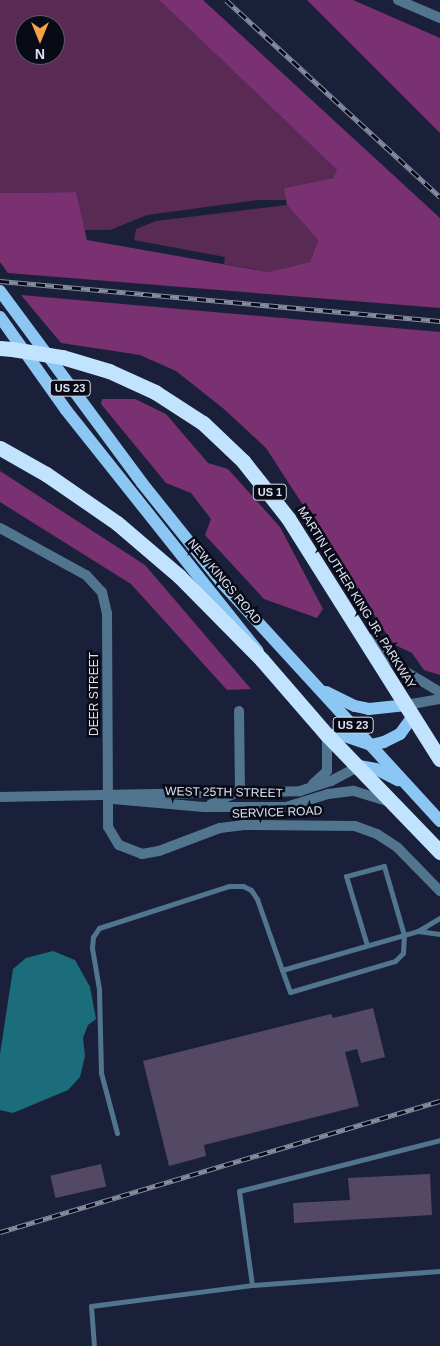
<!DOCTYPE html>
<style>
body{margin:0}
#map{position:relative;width:440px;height:1346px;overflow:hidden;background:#1a2039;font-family:Helvetica,sans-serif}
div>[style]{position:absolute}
.green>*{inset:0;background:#592b54}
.forest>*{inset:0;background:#793171}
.water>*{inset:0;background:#1b6d7c}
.building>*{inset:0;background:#544965;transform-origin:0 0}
.lane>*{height:5px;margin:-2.5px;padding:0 2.5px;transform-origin:2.5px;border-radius:2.5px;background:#51748f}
.street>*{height:10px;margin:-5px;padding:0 5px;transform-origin:5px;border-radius:5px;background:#51748f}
.primary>*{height:12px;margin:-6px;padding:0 6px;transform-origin:6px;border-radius:6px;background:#8cc6f3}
.highway>*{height:15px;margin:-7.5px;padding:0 7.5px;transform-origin:7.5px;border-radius:7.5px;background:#c1e3fe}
.rail>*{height:5px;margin-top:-2.5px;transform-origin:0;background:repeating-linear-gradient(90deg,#080b15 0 9px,#868ca0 0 18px);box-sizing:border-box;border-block:1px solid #868ca0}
.highway-bridge>*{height:15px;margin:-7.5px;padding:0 7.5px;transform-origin:7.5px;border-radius:7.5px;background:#c1e3fe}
span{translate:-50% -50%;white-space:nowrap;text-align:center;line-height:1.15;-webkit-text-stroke:5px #080b15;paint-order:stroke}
.shield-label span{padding:1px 4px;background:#080b15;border:1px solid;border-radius:4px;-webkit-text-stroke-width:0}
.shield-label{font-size:11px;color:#dde2f3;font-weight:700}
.street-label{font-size:12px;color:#dde2f3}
.north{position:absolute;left:15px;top:15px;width:50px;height:50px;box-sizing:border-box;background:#080b15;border:1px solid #5d616e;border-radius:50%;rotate:180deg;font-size:14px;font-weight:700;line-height:20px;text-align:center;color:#dde2f3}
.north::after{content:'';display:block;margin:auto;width:18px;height:22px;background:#f9a04c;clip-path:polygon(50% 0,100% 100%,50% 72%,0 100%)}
</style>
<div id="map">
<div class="green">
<i style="clip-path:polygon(evenodd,0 0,159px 0,337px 170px,333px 178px,285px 188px,286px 200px,257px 200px,147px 215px,110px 230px,83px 230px,76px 192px,0 193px,0 0,25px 25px,55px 25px,55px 55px,25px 55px,25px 25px)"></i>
<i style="clip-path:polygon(287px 205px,318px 240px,310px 262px,268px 272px,224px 264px,225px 257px,134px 240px,136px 229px,156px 221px)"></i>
</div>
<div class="forest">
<i style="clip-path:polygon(159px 0,203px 0,440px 218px,440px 308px,8px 273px,0 262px,0 193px,76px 192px,87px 240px,268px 272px,310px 262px,318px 240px,287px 205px,284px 188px,333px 178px,337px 170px)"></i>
<i style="clip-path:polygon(307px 0,353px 0,440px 38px,440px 133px)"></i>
<i style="clip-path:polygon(21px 295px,440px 332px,440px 675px,424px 670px,412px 653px,393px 644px,266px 448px,224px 409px,176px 371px,140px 355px,61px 343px)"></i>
<i style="clip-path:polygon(102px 399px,135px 399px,166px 414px,208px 463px,228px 469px,280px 527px,323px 609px,317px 618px,264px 599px,205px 535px,211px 519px,191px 493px,166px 483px,101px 404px)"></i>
<i style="clip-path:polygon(0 471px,145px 565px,251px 689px,227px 690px,131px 584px,0 502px)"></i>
</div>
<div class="water">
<i style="clip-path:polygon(53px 951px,75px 960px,90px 987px,96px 1019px,88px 1025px,83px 1038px,85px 1056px,80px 1077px,68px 1090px,13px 1113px,0 1110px,0 1054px,13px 969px,26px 958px)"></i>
</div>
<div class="building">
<i style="clip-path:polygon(373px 1008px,385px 1057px,361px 1063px,357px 1049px,345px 1052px,359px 1106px,204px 1145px,206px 1156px,169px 1166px,143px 1061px,331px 1014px,333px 1018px)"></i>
<i style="left:101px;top:1164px;width:23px;height:52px;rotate:77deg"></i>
<i style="clip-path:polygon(430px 1174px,432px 1215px,294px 1223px,293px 1203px,350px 1200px,348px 1178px)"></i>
</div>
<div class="lane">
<i style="left:418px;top:931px;width:22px;rotate:8deg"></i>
<i style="left:282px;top:970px;width:23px;rotate:70deg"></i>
<i style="left:290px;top:992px;width:109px;rotate:-16.4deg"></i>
<i style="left:395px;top:961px;width:11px;rotate:-45deg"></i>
<i style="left:403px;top:953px;width:18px;rotate:-87deg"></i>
<i style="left:404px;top:935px;width:72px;rotate:-106.2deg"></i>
<i style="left:384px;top:866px;width:39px;rotate:165deg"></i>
<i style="left:346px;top:876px;width:72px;rotate:73.1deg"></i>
<i style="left:117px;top:1133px;width:62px;rotate:-104.9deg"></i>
<i style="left:101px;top:1073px;width:84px;rotate:-91.4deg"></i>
<i style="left:99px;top:989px;width:42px;rotate:-99.7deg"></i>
<i style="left:92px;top:948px;width:11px;rotate:-85deg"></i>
<i style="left:93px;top:937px;width:11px;rotate:-56deg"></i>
<i style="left:99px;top:928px;width:137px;rotate:-17.9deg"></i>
<i style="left:229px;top:886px;width:14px"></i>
<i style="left:243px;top:886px;width:9px;rotate:27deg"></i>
<i style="left:251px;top:890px;width:11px;rotate:56deg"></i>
<i style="left:257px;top:899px;width:75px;rotate:70.6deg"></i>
<i style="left:282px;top:970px;width:141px;rotate:-16deg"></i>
<i style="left:418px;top:931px;width:26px;rotate:-31deg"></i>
<i style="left:252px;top:1285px;width:95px;rotate:-97.9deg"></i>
<i style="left:239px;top:1191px;width:207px;rotate:-14.2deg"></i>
<i style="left:94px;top:1346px;width:40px;rotate:-94.3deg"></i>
<i style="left:91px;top:1306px;width:162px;rotate:-7.4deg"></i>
<i style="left:252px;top:1285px;width:189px;rotate:-4.3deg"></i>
</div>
<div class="street">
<i style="left:398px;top:0;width:46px;rotate:23.2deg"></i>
<i style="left:0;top:528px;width:98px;rotate:28.7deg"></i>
<i style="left:86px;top:575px;width:23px;rotate:47deg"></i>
<i style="left:102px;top:592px;width:22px;rotate:77deg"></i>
<i style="left:107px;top:613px;width:214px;rotate:89.7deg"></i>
<i style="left:108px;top:827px;width:21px;rotate:59deg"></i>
<i style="left:119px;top:845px;width:25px;rotate:21deg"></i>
<i style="left:142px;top:854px;width:17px;rotate:-10deg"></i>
<i style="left:159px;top:851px;width:65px;rotate:-20.7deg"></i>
<i style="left:220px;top:828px;width:26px;rotate:-7deg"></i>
<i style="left:246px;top:825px;width:109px;rotate:0.5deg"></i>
<i style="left:355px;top:826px;width:23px;rotate:20deg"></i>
<i style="left:377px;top:834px;width:24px;rotate:33deg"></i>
<i style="left:397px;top:847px;width:62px;rotate:45.7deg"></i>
<i style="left:370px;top:639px;width:45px;rotate:43.2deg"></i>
<i style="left:403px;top:670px;width:43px;rotate:30.7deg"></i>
<i style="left:406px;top:705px;width:35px;rotate:-10deg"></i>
<i style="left:313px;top:784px;width:19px;rotate:-43deg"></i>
<i style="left:327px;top:771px;width:36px;rotate:-90deg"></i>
<i style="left:0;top:797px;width:300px;rotate:-1.1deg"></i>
<i style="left:300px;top:791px;width:33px;rotate:-18deg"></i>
<i style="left:331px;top:781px;width:32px;rotate:-28deg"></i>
<i style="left:113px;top:799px;width:91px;rotate:5deg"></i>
<i style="left:204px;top:807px;width:82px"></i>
<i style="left:286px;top:807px;width:44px;rotate:-17.2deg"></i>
<i style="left:328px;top:794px;width:26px;rotate:-7deg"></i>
<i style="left:354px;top:791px;width:37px;rotate:17deg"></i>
<i style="left:211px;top:804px;width:32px;rotate:-24deg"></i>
<i style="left:240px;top:791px;width:80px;rotate:-90.7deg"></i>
</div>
<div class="primary">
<i style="left:0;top:291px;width:239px;rotate:53.5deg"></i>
<i style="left:142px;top:483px;width:128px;rotate:51.3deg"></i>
<i style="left:222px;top:583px;width:323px;rotate:47.5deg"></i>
<i style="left:0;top:317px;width:114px;rotate:54.6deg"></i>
<i style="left:66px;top:410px;width:308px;rotate:51.5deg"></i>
<i style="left:326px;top:692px;width:32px;rotate:26deg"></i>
<i style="left:355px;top:706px;width:14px;rotate:12deg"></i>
<i style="left:369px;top:709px;width:37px;rotate:-6deg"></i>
<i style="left:327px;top:735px;width:15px"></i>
<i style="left:342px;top:735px;width:31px;rotate:19deg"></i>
<i style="left:371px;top:745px;width:13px;rotate:-13deg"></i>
<i style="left:384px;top:742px;width:18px;rotate:-27deg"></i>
<i style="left:400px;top:734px;width:22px;rotate:-54deg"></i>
<i style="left:359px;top:766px;width:17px;rotate:10deg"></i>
<i style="left:376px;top:769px;width:25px;rotate:27deg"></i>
</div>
<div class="highway">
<i style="left:0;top:348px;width:12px;rotate:5deg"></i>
<i style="left:62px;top:357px;width:49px;rotate:16.6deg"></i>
<i style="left:109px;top:371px;width:51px;rotate:24.5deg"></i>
<i style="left:155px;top:392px;width:57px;rotate:32.9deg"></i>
<i style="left:203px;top:423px;width:55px;rotate:43.5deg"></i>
<i style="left:243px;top:461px;width:73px;rotate:51.7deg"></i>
<i style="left:288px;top:518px;width:285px;rotate:57.8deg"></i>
<i style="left:0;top:448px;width:53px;rotate:29.5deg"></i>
<i style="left:46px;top:474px;width:86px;rotate:34.6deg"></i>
<i style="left:117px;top:523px;width:82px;rotate:40.5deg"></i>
<i style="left:179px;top:576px;width:118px;rotate:45.3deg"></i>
<i style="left:262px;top:660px;width:99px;rotate:49.1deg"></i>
<i style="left:327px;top:735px;width:163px;rotate:46deg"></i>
</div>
<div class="rail">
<i style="left:226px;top:0;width:291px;rotate:42.6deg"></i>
<i style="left:0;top:281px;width:442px;rotate:5.2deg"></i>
<i style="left:0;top:1232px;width:459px;rotate:-16.6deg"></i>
</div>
<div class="highway-bridge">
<i style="left:12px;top:349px;width:51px;rotate:9.1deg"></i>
</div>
<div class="shield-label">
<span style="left:70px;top:388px">US 23</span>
<span style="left:270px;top:492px">US 1</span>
<span style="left:353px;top:725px">US 23</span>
</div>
<div class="street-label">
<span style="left:224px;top:582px;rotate:50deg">NEW KINGS ROAD</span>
<span style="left:356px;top:598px;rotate:58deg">MARTIN LUTHER KING JR. PARKWAY</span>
<span style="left:95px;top:694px;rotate:-90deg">DEER STREET</span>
<span style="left:224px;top:793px;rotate:1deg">WEST 25TH STREET</span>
<span style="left:277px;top:813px;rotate:-2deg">SERVICE ROAD</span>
</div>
<div class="north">N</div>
</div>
